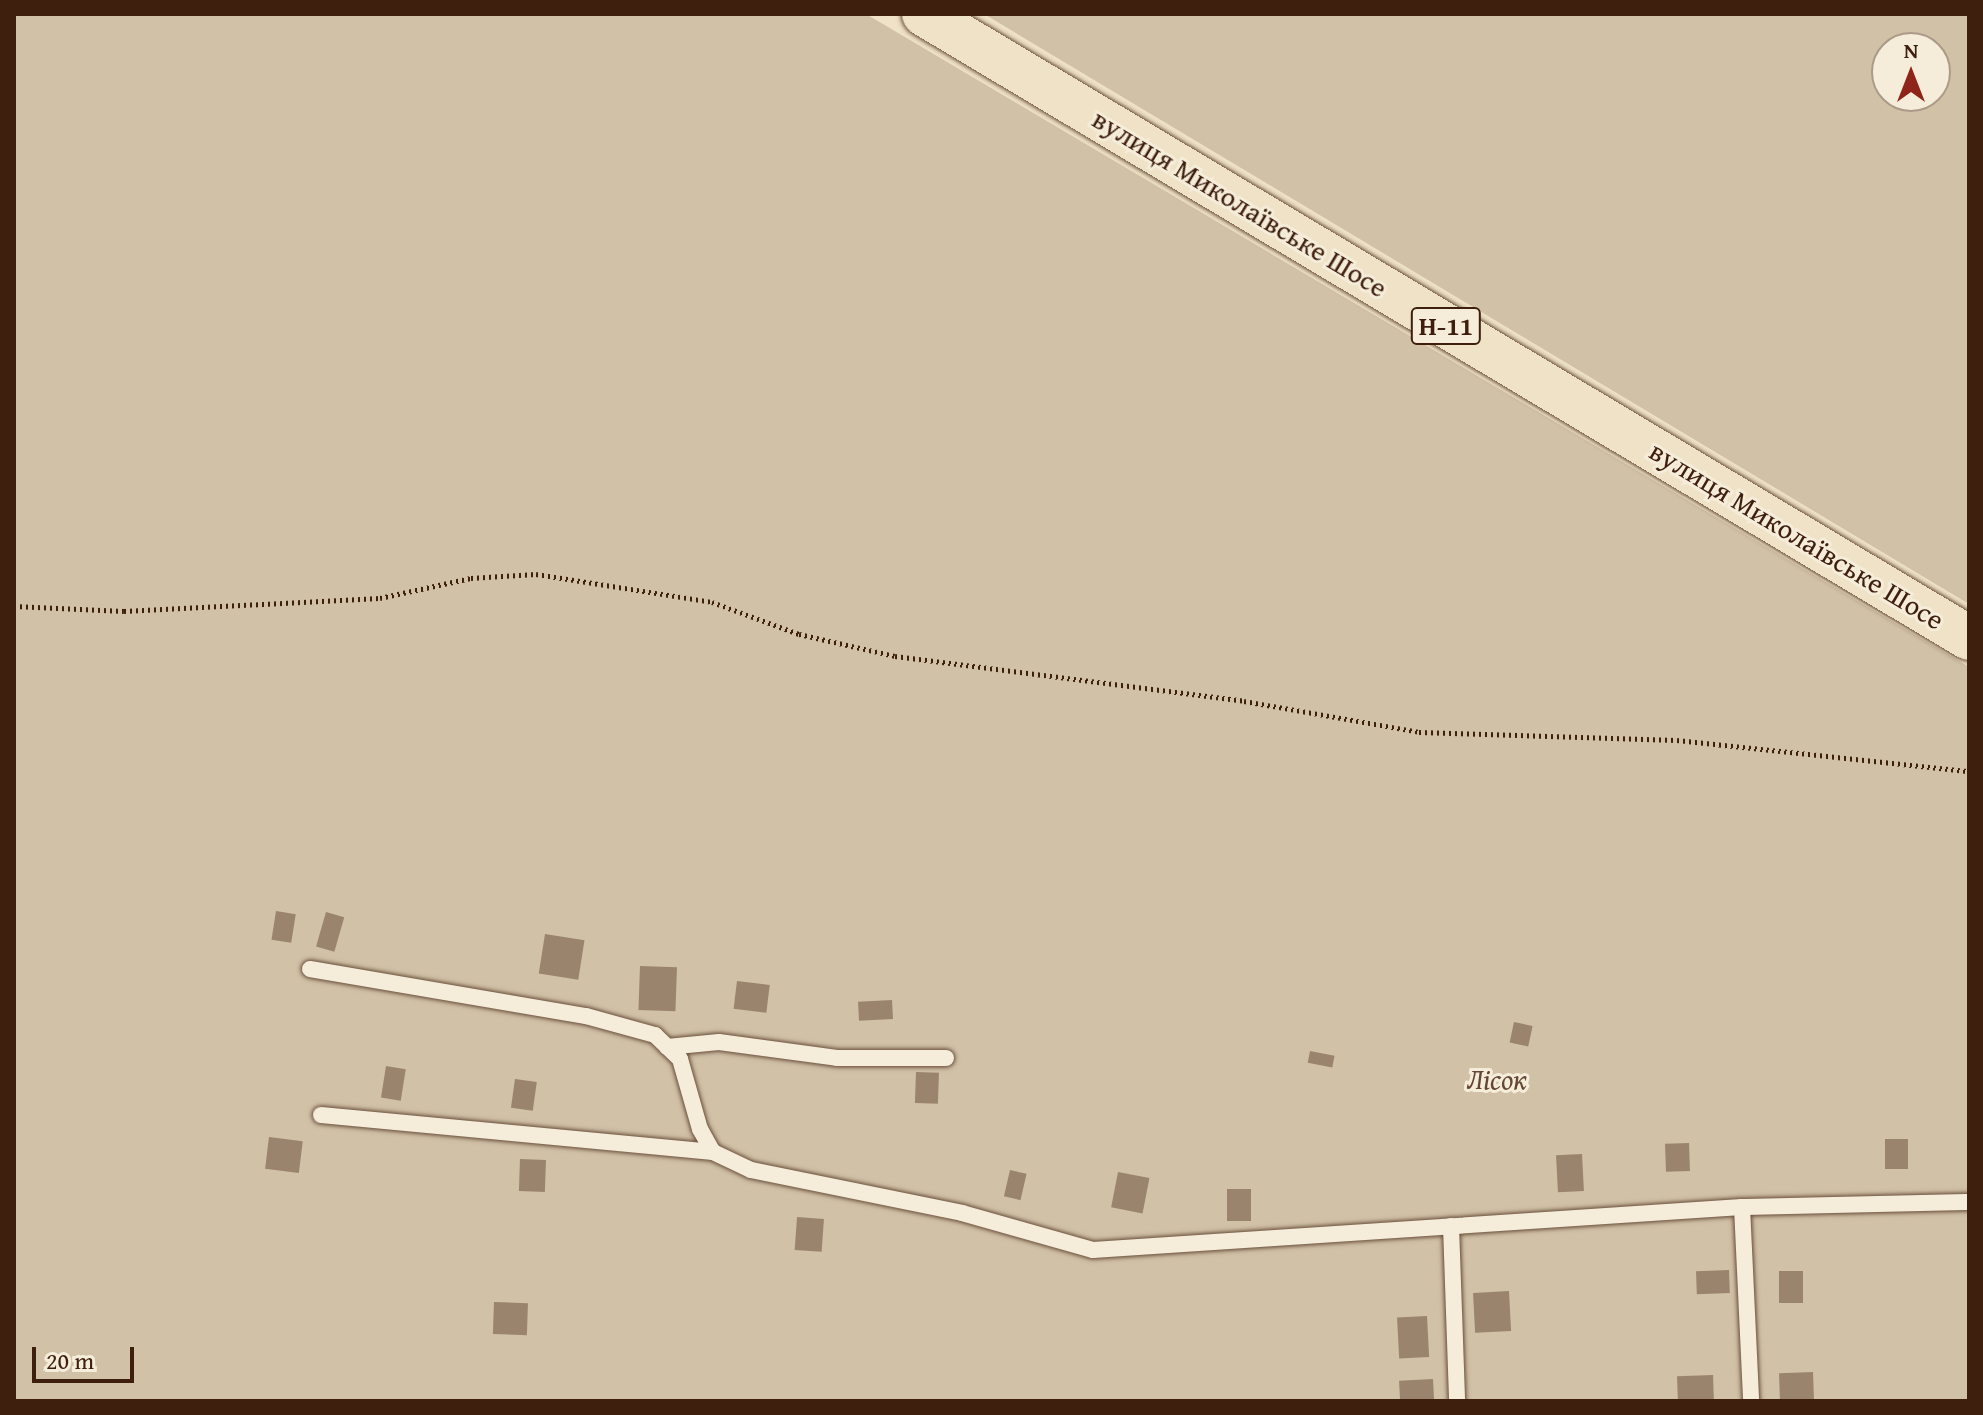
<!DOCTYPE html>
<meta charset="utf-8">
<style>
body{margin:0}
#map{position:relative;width:1983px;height:1415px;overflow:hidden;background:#efe2c6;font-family:"Gentium Book Plus",serif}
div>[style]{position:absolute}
.green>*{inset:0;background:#d1c1a7}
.building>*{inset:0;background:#9a846d;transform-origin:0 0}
.path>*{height:5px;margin-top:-2.5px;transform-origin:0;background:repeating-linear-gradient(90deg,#3e1e0d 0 2px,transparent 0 6px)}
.roads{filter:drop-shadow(0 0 2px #6a4f3b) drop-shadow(0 0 2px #6a4f3b)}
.lane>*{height:16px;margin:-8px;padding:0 8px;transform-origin:8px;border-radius:8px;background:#f5ecda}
.primary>*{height:44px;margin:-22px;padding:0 22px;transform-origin:22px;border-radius:22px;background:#efe2c6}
span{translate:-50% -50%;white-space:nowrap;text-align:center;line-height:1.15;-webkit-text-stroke:6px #f5ecda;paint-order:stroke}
.shield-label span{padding:2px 6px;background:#f5ecda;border:2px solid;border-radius:6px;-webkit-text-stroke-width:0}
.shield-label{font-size:26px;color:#3e1e0d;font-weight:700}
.street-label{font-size:28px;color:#3e1e0d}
.park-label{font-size:28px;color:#634734;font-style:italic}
.frame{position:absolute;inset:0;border:16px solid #3e1e0d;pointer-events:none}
.north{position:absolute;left:1871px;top:32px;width:80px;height:80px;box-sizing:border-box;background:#f5ecda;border:2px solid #ac9a88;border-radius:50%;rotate:0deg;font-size:22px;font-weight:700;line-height:32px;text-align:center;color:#3e1e0d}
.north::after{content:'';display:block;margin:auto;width:28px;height:36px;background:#8f2418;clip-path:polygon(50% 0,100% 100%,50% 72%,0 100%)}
.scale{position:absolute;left:32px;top:1347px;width:102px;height:36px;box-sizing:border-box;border:4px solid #3e1e0d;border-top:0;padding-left:10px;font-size:24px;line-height:28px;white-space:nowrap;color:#3e1e0d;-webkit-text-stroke:6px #f5ecda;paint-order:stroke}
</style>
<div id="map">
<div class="green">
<i style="clip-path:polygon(14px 14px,866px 14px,1969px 667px,1969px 1401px,14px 1401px)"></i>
<i style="clip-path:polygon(evenodd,984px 14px,1969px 14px,1969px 604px,984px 14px,1887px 48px,1935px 48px,1935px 96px,1887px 96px,1887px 48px)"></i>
</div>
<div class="building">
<i style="left:276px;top:911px;width:20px;height:29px;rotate:9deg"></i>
<i style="left:326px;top:912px;width:19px;height:36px;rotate:16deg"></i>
<i style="left:545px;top:934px;width:40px;height:40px;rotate:9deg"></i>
<i style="left:640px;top:966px;width:37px;height:44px;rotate:2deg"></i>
<i style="left:737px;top:981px;width:33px;height:28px;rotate:7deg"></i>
<i style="left:892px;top:1000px;width:19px;height:34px;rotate:87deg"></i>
<i style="left:1514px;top:1022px;width:19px;height:21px;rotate:12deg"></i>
<i style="left:1310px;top:1051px;width:25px;height:12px;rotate:11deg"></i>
<i style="left:386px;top:1066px;width:20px;height:32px;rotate:9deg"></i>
<i style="left:916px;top:1072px;width:23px;height:31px;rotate:2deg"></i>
<i style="left:515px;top:1079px;width:22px;height:29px;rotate:8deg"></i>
<i style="left:269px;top:1137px;width:34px;height:32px;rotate:7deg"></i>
<i style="left:1885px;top:1139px;width:23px;height:30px"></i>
<i style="left:1689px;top:1143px;width:28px;height:24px;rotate:88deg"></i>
<i style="left:1582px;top:1154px;width:37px;height:26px;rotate:87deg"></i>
<i style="left:520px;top:1159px;width:26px;height:32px;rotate:2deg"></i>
<i style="left:1010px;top:1170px;width:17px;height:27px;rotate:13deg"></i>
<i style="left:1118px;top:1172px;width:32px;height:36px;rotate:11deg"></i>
<i style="left:1227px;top:1189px;width:24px;height:32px"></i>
<i style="left:797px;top:1217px;width:27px;height:33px;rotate:4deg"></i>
<i style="left:1729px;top:1270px;width:23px;height:33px;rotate:88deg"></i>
<i style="left:1779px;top:1271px;width:24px;height:32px"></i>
<i style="left:1509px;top:1291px;width:40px;height:36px;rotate:87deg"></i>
<i style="left:494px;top:1302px;width:34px;height:32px;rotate:2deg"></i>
<i style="left:1427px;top:1316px;width:41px;height:30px;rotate:87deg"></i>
<i style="left:1813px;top:1372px;width:29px;height:34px;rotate:88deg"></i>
<i style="left:1713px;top:1375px;width:24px;height:36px;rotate:88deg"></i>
<i style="left:1433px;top:1379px;width:22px;height:34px;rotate:87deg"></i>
</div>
<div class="path">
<i style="left:14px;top:606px;width:110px;rotate:2.6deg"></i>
<i style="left:124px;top:611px;width:256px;rotate:-2.9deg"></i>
<i style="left:380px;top:598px;width:93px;rotate:-12.4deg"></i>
<i style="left:471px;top:578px;width:65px;rotate:-3.5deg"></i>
<i style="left:536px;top:574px;width:178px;rotate:9deg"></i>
<i style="left:712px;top:602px;width:93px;rotate:20.2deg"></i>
<i style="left:799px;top:634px;width:98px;rotate:12.9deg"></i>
<i style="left:895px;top:656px;width:352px;rotate:7.3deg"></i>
<i style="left:1244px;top:701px;width:178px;rotate:10deg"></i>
<i style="left:1419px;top:732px;width:258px;rotate:1.8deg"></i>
<i style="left:1677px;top:740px;width:294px;rotate:6.1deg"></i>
</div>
<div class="roads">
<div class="lane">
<i style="left:310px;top:969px;width:280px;rotate:9.7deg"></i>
<i style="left:586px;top:1016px;width:72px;rotate:15.4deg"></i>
<i style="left:655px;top:1035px;width:35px;rotate:44deg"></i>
<i style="left:680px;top:1059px;width:73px;rotate:74.1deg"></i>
<i style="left:700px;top:1129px;width:26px;rotate:61deg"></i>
<i style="left:713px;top:1152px;width:42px;rotate:25.3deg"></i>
<i style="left:751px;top:1170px;width:215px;rotate:11.5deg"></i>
<i style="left:962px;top:1213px;width:136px;rotate:15.8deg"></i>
<i style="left:1093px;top:1250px;width:650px;rotate:-3.79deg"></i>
<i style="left:1742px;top:1207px;width:227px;rotate:-1.3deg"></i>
<i style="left:667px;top:1047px;width:52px;rotate:-5.5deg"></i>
<i style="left:719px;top:1042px;width:119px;rotate:7.7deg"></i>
<i style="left:837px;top:1058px;width:109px"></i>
<i style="left:321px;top:1115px;width:394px;rotate:5.4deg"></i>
<i style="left:1742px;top:1207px;width:194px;rotate:87.3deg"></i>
<i style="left:1451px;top:1226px;width:175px;rotate:88deg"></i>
</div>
<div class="primary">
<i style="left:924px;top:14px;width:1217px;rotate:30.84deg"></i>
</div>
</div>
<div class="shield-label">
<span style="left:1446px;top:326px">Н-11</span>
</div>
<div class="street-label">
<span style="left:1240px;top:203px;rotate:31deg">вулиця Миколаївське Шосе</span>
<span style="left:1797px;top:535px;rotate:31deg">вулиця Миколаївське Шосе</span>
</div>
<div class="park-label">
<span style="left:1497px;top:1079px">Лісок</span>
</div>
<div class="frame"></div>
<div class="north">N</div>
<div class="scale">20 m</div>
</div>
